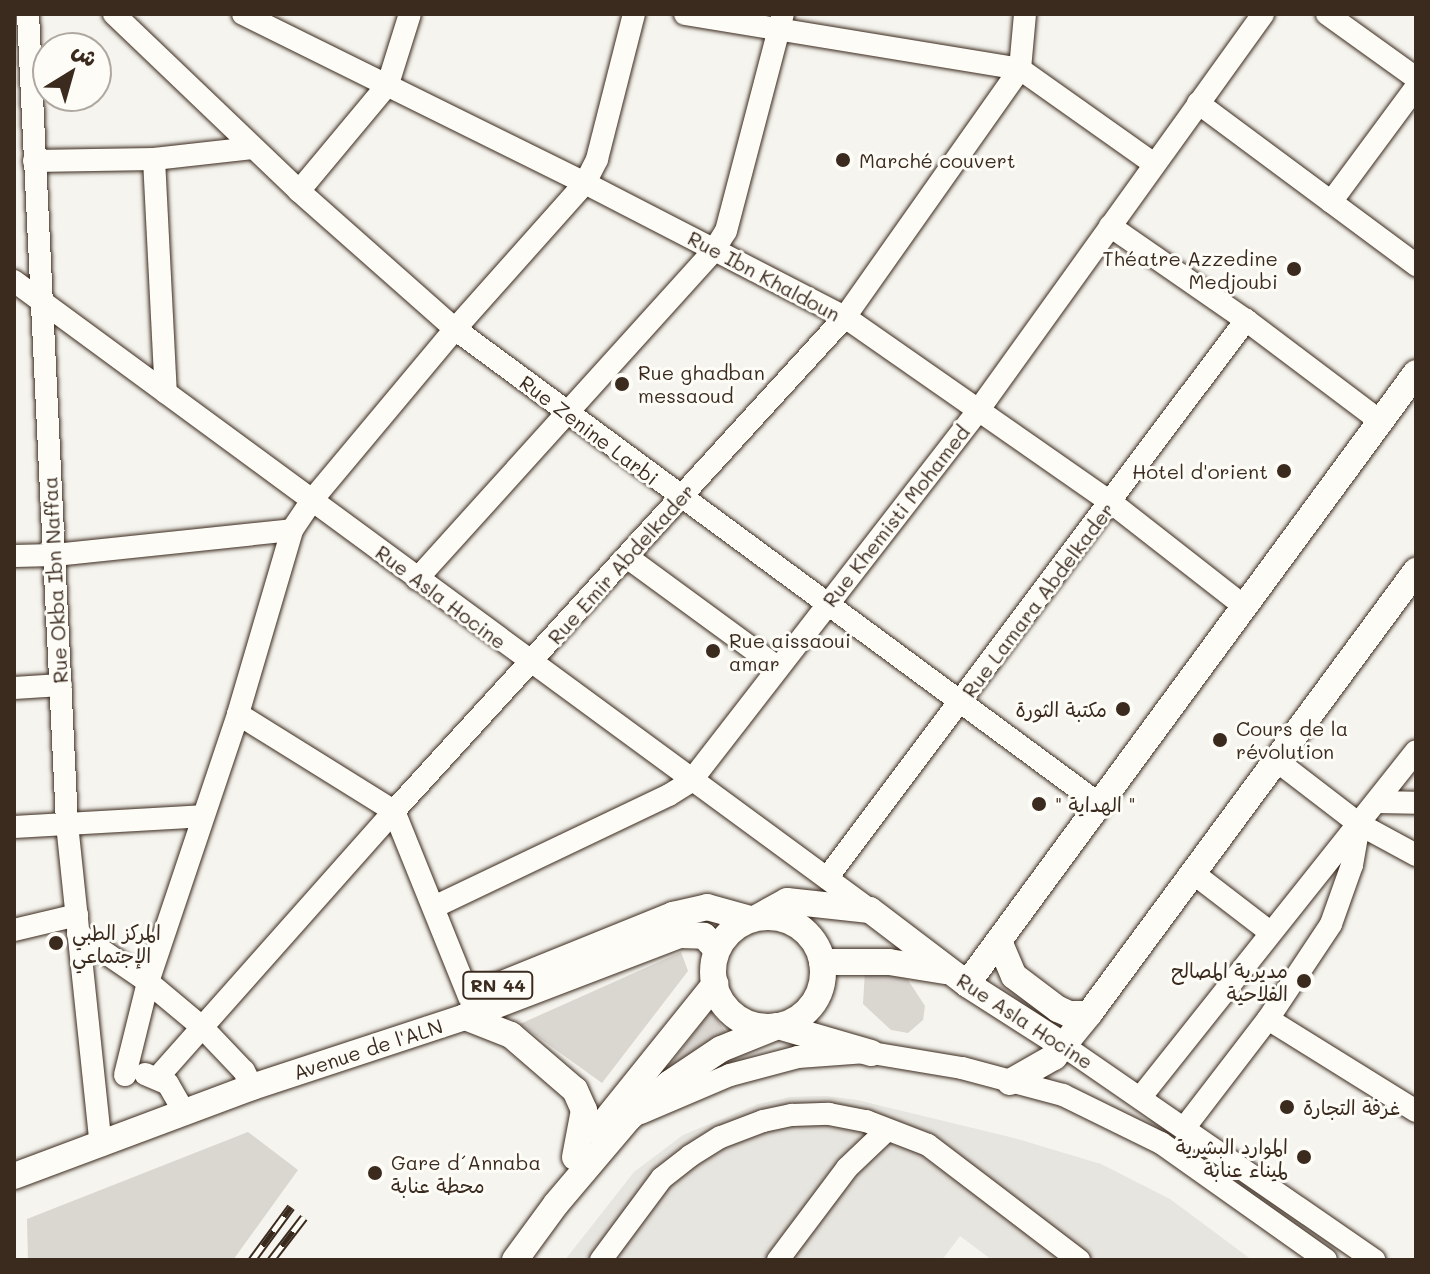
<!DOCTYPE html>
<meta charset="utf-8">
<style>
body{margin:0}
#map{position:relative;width:1430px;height:1274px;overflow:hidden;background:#f5f4ee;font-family:Mali,"Playpen Sans Arabic",sans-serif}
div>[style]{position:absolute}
.built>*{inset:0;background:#e7e5df}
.green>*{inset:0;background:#dad6d0}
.roads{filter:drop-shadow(0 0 2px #3b2a1e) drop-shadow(0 0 2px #3b2a1e)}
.minor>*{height:22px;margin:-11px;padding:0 11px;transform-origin:11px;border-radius:11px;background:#fdfcf7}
.major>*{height:26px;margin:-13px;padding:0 13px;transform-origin:13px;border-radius:13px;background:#fdfcf7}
.major>.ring{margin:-13px;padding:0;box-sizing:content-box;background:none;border:26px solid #fdfcf7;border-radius:50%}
.rail>*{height:9px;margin-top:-4.5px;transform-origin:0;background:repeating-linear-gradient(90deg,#fdfcf7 0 18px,#3b2a1e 0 36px);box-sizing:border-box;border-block:2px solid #3b2a1e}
.dots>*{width:22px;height:22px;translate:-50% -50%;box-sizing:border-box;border:4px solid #fdfcf7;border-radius:50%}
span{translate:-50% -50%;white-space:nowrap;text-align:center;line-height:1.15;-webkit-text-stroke:6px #fdfcf7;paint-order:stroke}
.shield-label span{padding:2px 6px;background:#fdfcf7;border:2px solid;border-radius:6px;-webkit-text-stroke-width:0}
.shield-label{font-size:18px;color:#3b2a1e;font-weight:700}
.poi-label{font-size:20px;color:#3b2a1e}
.left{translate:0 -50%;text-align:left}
.right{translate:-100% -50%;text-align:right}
.street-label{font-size:20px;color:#3b2a1e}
.frame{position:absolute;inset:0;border:16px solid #3b2a1e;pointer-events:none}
.north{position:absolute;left:32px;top:32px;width:80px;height:80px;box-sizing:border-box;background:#fdfcf7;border:2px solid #afa8a0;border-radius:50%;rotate:37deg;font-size:22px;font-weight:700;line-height:32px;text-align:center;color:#3b2a1e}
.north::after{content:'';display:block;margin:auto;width:28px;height:36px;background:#3b2a1e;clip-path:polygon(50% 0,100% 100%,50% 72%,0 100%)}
</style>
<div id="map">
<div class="built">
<i style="clip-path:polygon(826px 1096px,857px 1100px,1014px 1138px,1101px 1164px,1170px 1199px,1252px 1260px,992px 1260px,960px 1236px,942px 1260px,565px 1260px,634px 1172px,683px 1135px,758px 1104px,790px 1097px)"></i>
</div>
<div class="green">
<i style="clip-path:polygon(681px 952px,688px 971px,602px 1083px,520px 1024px)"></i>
<i style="clip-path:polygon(881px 965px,908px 980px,925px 1006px,923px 1020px,908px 1033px,891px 1030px,863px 1004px,865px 971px)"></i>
<i style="clip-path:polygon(711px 1011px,729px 1037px,661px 1076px)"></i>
<i style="clip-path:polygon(248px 1132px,298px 1170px,233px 1260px,28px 1260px,27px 1219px)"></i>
</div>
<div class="roads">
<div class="minor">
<i style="left:28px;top:14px;width:811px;rotate:87.24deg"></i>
<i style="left:67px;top:824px;width:323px;rotate:84deg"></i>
<i style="left:114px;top:14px;width:256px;rotate:43.7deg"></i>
<i style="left:299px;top:191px;width:208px;rotate:41.5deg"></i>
<i style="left:455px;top:329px;width:800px;rotate:36.41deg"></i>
<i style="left:243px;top:14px;width:381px;rotate:26.3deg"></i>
<i style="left:585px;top:183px;width:292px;rotate:27.3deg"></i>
<i style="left:845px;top:317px;width:325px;rotate:34.9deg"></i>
<i style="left:1112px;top:503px;width:167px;rotate:38deg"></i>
<i style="left:685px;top:14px;width:339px;rotate:9.3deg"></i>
<i style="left:1020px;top:69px;width:164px;rotate:35.3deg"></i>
<i style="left:1327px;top:14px;width:110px;rotate:35.7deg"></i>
<i style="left:1198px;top:103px;width:272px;rotate:36.6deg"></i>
<i style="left:154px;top:159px;width:234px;rotate:87.1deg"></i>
<i style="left:34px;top:161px;width:120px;rotate:-1deg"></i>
<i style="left:154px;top:159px;width:99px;rotate:-6.4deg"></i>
<i style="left:299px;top:191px;width:139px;rotate:-50.2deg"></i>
<i style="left:388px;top:84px;width:73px;rotate:-72.6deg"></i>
<i style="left:1331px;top:202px;width:143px;rotate:-53.5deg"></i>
<i style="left:1110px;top:226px;width:165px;rotate:34.7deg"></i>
<i style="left:1246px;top:320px;width:168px;rotate:37deg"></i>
<i style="left:14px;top:281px;width:1062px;rotate:36.31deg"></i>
<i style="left:14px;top:556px;width:41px;rotate:-1.4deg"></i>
<i style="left:55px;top:555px;width:238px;rotate:-6deg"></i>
<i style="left:627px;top:557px;width:185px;rotate:36.2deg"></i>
<i style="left:417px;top:579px;width:443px;rotate:-47.9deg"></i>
<i style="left:714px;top:250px;width:22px;rotate:-58deg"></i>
<i style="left:726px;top:231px;width:224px;rotate:-75.3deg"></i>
<i style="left:14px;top:688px;width:47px;rotate:-3.7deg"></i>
<i style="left:238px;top:714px;width:184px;rotate:31.9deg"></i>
<i style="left:394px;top:811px;width:201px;rotate:68deg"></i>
<i style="left:1277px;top:761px;width:103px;rotate:37.5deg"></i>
<i style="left:1359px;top:824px;width:65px;rotate:28.5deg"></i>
<i style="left:1377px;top:802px;width:39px;rotate:1deg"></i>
<i style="left:14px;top:827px;width:188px;rotate:-3.3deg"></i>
<i style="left:1193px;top:873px;width:97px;rotate:37.5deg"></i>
<i style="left:827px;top:878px;width:698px;rotate:-53.1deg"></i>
<i style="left:434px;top:907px;width:260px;rotate:-25.5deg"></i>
<i style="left:669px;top:795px;width:26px;rotate:-32deg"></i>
<i style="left:691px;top:781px;width:472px;rotate:-52.2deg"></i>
<i style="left:980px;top:408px;width:485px;rotate:-54.3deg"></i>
<i style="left:14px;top:930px;width:65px;rotate:-13.4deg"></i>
<i style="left:78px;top:934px;width:85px;rotate:34.4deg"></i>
<i style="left:148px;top:982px;width:72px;rotate:39.9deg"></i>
<i style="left:203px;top:1028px;width:59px;rotate:46.4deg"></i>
<i style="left:244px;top:1071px;width:18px;rotate:63deg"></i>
<i style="left:1268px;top:1019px;width:174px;rotate:31.9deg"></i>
<i style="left:1064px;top:1046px;width:377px;rotate:34.6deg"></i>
<i style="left:145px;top:1074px;width:25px;rotate:23deg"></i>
<i style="left:168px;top:1084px;width:34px;rotate:60deg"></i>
<i style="left:125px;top:1075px;width:96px;rotate:-76.1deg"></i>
<i style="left:148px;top:982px;width:283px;rotate:-71.4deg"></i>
<i style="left:238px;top:714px;width:192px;rotate:-73.6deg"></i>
<i style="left:292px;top:530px;width:36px;rotate:-56deg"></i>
<i style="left:312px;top:500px;width:223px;rotate:-50.1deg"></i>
<i style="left:455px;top:329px;width:195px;rotate:-48.3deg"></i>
<i style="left:585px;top:183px;width:27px;rotate:-63deg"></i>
<i style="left:597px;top:159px;width:150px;rotate:-75.7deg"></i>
<i style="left:158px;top:1077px;width:356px;rotate:-48.4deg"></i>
<i style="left:394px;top:811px;width:669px;rotate:-47.61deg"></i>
<i style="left:845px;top:317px;width:304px;rotate:-54.8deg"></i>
<i style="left:1020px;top:69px;width:55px;rotate:-84.8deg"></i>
<i style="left:1140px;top:1098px;width:443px;rotate:-51.5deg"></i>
<i style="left:641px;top:1113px;width:97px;rotate:-23.1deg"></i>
<i style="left:730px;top:1075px;width:70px;rotate:-14.8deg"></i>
<i style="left:798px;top:1057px;width:68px;rotate:-4.2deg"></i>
<i style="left:866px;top:1052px;width:97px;rotate:9.5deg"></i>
<i style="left:962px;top:1068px;width:105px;rotate:15deg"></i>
<i style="left:1063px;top:1095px;width:109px;rotate:26.1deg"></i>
<i style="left:1161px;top:1143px;width:202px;rotate:35.3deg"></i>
<i style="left:1185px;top:1127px;width:136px;rotate:-52.5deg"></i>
<i style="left:1268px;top:1019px;width:114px;rotate:-56.4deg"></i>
<i style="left:1331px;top:924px;width:63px;rotate:-70.4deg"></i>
<i style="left:1352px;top:865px;width:39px;rotate:-80deg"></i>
<i style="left:601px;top:1260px;width:102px;rotate:-53.4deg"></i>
<i style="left:662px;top:1178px;width:36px;rotate:-38deg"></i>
<i style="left:690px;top:1156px;width:36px;rotate:-32deg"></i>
<i style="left:721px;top:1137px;width:45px;rotate:-20.9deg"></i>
<i style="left:763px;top:1121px;width:30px;rotate:-12deg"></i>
<i style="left:792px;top:1115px;width:37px;rotate:-2deg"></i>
<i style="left:829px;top:1114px;width:38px;rotate:11deg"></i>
<i style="left:866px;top:1121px;width:66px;rotate:21.2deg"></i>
<i style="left:928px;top:1145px;width:190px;rotate:37.3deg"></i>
<i style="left:778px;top:1260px;width:115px;rotate:-53.1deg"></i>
<i style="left:847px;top:1168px;width:54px;rotate:-43.5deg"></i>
</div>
<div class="major">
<i style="left:758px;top:917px;width:33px;rotate:-29deg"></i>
<i style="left:787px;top:901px;width:83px;rotate:6.2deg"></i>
<i style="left:870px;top:910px;width:122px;rotate:37.3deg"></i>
<i style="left:967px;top:984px;width:115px;rotate:32.6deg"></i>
<i class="ring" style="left:713px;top:917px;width:84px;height:84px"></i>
<i style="left:999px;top:941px;width:38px;rotate:67deg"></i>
<i style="left:1014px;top:976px;width:55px;rotate:36.9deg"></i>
<i style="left:1058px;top:1009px;width:12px;rotate:24deg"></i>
<i style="left:1069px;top:1014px;width:20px"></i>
<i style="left:822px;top:962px;width:67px"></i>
<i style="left:889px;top:962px;width:58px;rotate:9deg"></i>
<i style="left:967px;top:984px;width:758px;rotate:-53.69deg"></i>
<i style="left:475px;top:995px;width:214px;rotate:-22deg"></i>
<i style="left:673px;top:915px;width:35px;rotate:-13deg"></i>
<i style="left:707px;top:907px;width:45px;rotate:15.6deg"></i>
<i style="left:465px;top:1017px;width:49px;rotate:21.4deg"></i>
<i style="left:511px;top:1035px;width:84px;rotate:40.7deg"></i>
<i style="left:575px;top:1090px;width:22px;rotate:66deg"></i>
<i style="left:584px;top:1110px;width:48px;rotate:100.8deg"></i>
<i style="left:1010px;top:1082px;width:51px;rotate:-29.6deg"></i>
<i style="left:1054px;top:1057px;width:55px;rotate:-50.9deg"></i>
<i style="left:1089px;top:1014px;width:551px;rotate:-53.57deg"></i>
<i style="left:597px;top:1131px;width:189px;rotate:-51.2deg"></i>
<i style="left:14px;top:1176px;width:254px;rotate:-20.5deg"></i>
<i style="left:252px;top:1087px;width:224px;rotate:-18.2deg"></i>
<i style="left:465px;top:1017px;width:230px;rotate:-20.9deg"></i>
<i style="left:680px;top:935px;width:24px;rotate:2deg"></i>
<i style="left:704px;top:936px;width:19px;rotate:47deg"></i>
<i style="left:515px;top:1260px;width:69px;rotate:-53.8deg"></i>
<i style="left:556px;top:1204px;width:111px;rotate:-49.7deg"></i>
<i style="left:628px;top:1119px;width:55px;rotate:-40.6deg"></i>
<i style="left:670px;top:1083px;width:61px;rotate:-33.7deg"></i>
<i style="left:721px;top:1049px;width:61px;rotate:-22deg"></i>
<i style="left:778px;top:1026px;width:97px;rotate:16.2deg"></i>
</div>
</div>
<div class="rail">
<i style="left:252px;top:1260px;width:66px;rotate:-53.7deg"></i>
<i style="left:271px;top:1260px;width:54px;rotate:-52.5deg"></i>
</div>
<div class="dots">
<i style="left:843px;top:160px;background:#3b2a1e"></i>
<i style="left:1294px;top:269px;background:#3b2a1e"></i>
<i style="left:622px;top:384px;background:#3b2a1e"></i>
<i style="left:1284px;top:471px;background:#3b2a1e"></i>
<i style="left:713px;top:651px;background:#3b2a1e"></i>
<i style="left:1123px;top:709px;background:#3b2a1e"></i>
<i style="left:1220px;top:740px;background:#3b2a1e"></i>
<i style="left:1039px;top:804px;background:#3b2a1e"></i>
<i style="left:56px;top:943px;background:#3b2a1e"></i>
<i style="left:1304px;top:981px;background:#3b2a1e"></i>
<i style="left:1287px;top:1107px;background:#3b2a1e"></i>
<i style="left:1304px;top:1157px;background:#3b2a1e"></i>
<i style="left:375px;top:1173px;background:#3b2a1e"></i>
</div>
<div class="shield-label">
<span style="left:498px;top:985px">RN 44</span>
</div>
<div class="poi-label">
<span class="left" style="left:859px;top:160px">Marché couvert</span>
<span class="right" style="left:1278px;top:270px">Théatre Azzedine<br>Medjoubi</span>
<span class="left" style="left:638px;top:384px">Rue ghadban<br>messaoud</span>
<span class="right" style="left:1268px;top:471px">Hotel d'orient</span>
<span class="left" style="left:729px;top:652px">Rue aissaoui<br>amar</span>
<span class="right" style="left:1107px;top:709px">مكتبة الثورة</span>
<span class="left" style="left:1236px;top:740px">Cours de la<br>révolution</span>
<span class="left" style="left:1055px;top:804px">" الهداية "</span>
<span class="left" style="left:72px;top:944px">المركز الطبي<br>الإجتماعي</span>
<span class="right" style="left:1288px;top:982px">مديرية المصالح<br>الفلاحية</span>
<span class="left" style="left:1303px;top:1107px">غرفة التجارة</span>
<span class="right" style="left:1288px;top:1158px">الموارد البشرية<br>لميناء عنابة</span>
<span class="left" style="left:391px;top:1174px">Gare d´Annaba<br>محطة عنابة</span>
</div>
<div class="street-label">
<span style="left:764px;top:276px;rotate:28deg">Rue Ibn Khaldoun</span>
<span style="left:589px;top:430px;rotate:37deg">Rue Zenine Larbi</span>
<span style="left:896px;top:516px;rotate:-52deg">Rue Khemisti Mohamed</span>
<span style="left:621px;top:564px;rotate:-48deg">Rue Emir Abdelkader</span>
<span style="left:55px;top:580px;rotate:-93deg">Rue Okba Ibn Naffaa</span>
<span style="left:441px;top:597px;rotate:37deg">Rue Asla Hocine</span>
<span style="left:1038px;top:600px;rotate:-53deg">Rue Lamara Abdelkader</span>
<span style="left:1025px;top:1021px;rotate:33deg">Rue Asla Hocine</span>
<span style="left:368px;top:1049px;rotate:-18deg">Avenue de l'ALN</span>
</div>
<div class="frame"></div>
<div class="north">ش</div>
</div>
